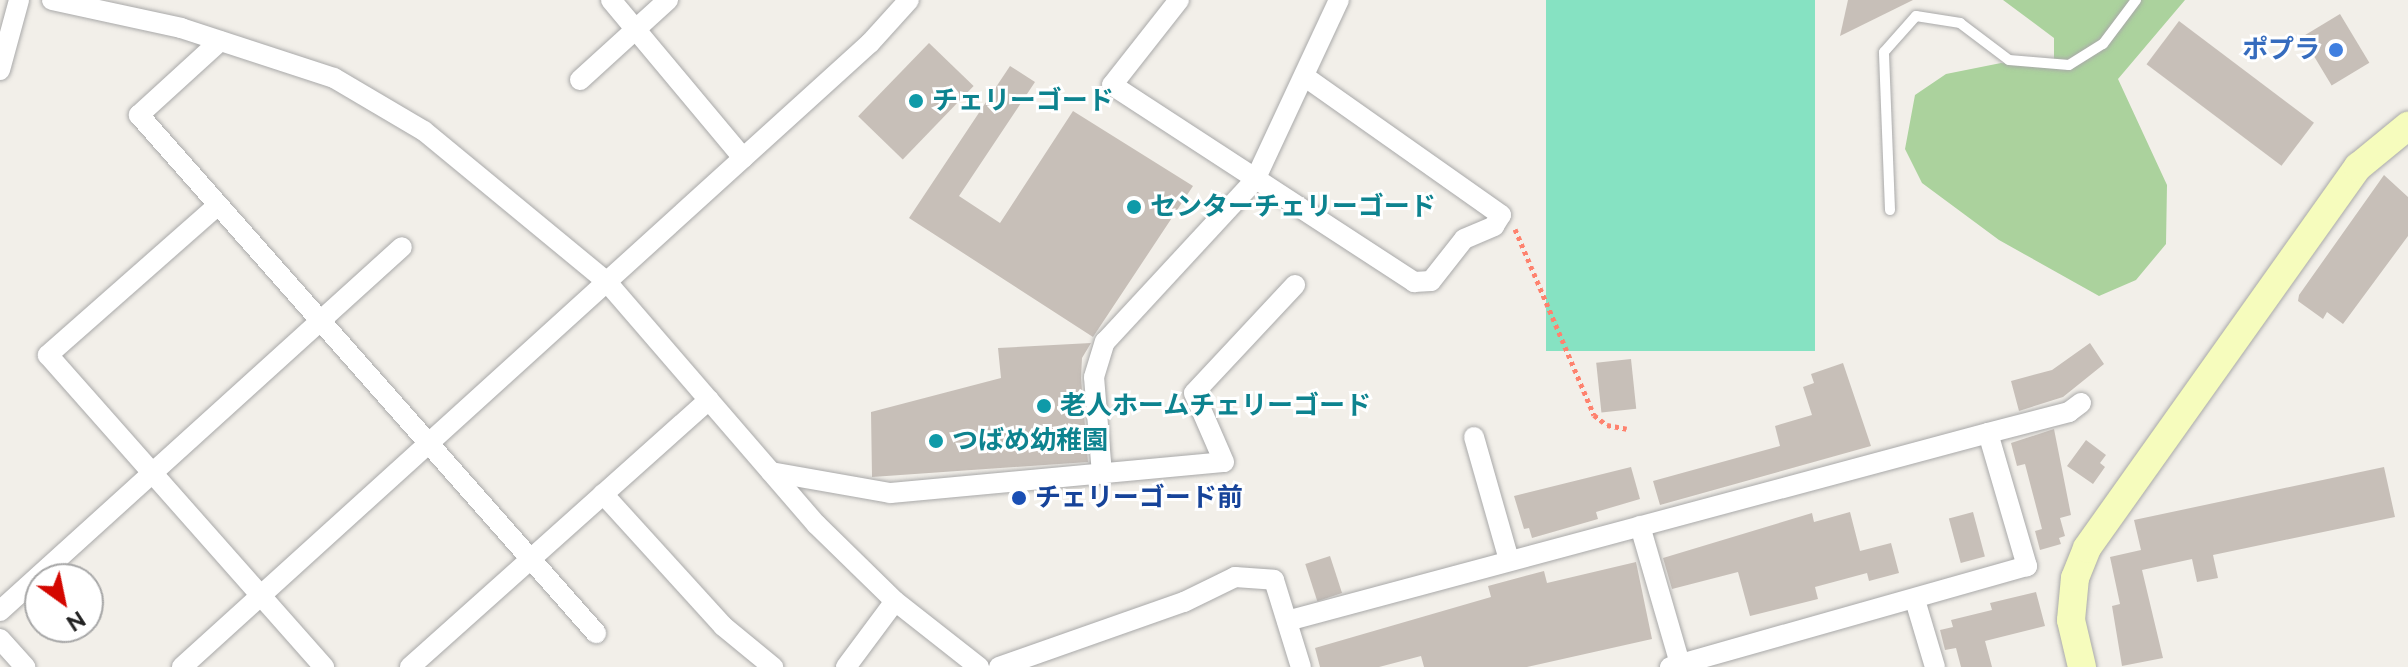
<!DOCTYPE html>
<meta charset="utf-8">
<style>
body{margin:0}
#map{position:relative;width:2408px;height:667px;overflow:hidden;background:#f2efe9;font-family:Raleway,"Noto Sans JP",sans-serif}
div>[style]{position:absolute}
.forest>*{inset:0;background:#abd29d}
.pitch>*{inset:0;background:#86e2c2;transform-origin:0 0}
.building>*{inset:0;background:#c7bfb8;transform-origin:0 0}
.path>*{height:5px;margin-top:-2.5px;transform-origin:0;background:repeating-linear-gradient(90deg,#fe826e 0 4px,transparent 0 8px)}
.roads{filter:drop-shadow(0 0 2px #a9a9a9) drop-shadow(0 0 2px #a9a9a9)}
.lane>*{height:10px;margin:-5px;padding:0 5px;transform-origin:5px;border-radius:5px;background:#fff}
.street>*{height:20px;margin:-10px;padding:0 10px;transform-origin:10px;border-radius:10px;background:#fff}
.secondary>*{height:28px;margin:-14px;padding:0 14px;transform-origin:14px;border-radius:14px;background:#f6fcbd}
.dots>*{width:22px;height:22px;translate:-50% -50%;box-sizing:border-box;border:4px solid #fff;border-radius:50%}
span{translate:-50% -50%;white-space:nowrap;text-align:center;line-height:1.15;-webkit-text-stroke:6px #fff;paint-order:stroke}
.shop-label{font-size:26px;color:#366cbe;font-weight:700}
.right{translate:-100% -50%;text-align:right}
.culture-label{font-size:26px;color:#0d838f;font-weight:700}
.left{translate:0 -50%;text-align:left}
.transit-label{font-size:26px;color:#164399;font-weight:700}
.north{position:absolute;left:24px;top:563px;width:80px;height:80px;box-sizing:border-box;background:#fff;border:2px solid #a7a7a7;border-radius:50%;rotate:147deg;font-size:22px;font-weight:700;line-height:32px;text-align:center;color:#222}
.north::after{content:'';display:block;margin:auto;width:28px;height:36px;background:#d40700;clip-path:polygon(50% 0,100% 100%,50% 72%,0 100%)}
</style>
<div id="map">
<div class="forest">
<i style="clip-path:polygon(2003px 0,2185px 0,2118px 79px,2167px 185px,2166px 244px,2136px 280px,2099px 296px,1999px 240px,1922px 183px,1905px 149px,1915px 95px,1946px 74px,2001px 63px,2054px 67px,2054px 38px)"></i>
</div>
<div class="pitch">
<i style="left:1546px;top:0;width:269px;height:351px"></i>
</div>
<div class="building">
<i style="clip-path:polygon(1848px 0,1913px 0,1840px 36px)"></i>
<i style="left:2340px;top:14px;width:57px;height:44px;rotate:59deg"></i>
<i style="left:2179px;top:21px;width:169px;height:54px;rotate:37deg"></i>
<i style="left:929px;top:43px;width:62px;height:102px;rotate:44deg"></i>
<i style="clip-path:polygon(1010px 66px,1035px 82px,959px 196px,1000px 223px,1073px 111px,1193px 186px,1093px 337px,909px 218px)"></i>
<i style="clip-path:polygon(2384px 175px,2408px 197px,2408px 236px,2343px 324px,2327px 312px,2323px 319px,2298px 301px,2299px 295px)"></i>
<i style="clip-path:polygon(1091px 343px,1082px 358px,1081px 378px,1088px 462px,872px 477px,871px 412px,1001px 378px,998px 348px)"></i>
<i style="clip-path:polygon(2090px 343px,2104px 364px,2063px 397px,2019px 411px,2011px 381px,2052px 370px)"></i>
<i style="left:1631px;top:359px;width:50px;height:35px;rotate:84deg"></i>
<i style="clip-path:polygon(1843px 363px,1871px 446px,1660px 505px,1653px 481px,1780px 446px,1775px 426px,1812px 415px,1803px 387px,1814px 383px,1811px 374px)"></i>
<i style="clip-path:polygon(2054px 429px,2071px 515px,2060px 518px,2065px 536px,2059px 538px,2061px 544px,2040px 550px,2035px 531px,2042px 529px,2025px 464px,2017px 466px,2011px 443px)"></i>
<i style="clip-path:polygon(2086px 440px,2106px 455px,2100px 463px,2105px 467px,2093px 484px,2067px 466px)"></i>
<i style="clip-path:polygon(1631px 467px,1640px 499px,1596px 512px,1598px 519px,1532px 538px,1529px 528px,1524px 529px,1514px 496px)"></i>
<i style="clip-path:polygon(2384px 467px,2395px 517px,2213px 555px,2218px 578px,2197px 582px,2192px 559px,2142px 570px,2163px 658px,2122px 666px,2112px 606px,2120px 604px,2110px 557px,2141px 550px,2134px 520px)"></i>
<i style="clip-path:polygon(1850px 512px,1860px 551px,1891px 543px,1899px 573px,1869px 581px,1867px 573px,1815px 587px,1818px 599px,1750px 616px,1738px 572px,1672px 589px,1663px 558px,1812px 513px,1814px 522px)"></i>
<i style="left:1973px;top:512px;width:46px;height:25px;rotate:75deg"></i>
<i style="left:1330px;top:556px;width:39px;height:26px;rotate:72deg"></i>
<i style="clip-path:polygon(1636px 562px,1652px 639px,1527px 667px,1424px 667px,1421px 656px,1379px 667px,1320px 667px,1315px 648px,1491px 597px,1488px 586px,1544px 571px,1547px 583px)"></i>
<i style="clip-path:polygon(2036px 592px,2045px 626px,1985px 641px,1992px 667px,1961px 667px,1956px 648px,1945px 650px,1940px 630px,1953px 627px,1951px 620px,1992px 610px,1990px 603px)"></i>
</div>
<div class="path">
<i style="left:1515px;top:229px;width:202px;rotate:67deg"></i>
<i style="left:1594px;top:415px;width:16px;rotate:38deg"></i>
<i style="left:1607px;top:425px;width:20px;rotate:11deg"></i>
</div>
<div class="roads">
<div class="lane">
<i style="left:1890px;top:210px;width:158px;rotate:-92.2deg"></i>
<i style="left:1884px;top:52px;width:48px;rotate:-48.4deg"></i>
<i style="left:1916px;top:16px;width:45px;rotate:9deg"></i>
<i style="left:1960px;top:23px;width:61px;rotate:37.1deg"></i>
<i style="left:2009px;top:60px;width:60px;rotate:4.8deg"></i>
<i style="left:2069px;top:65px;width:40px;rotate:-32deg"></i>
<i style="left:2103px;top:44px;width:55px;rotate:-53.1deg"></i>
</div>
<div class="street">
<i style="left:52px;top:0;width:132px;rotate:12.2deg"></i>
<i style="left:181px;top:28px;width:161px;rotate:18.1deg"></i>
<i style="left:334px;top:78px;width:104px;rotate:30.5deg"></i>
<i style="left:424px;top:131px;width:237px;rotate:39.5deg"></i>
<i style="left:607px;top:282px;width:320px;rotate:49.2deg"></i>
<i style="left:816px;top:524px;width:110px;rotate:44.3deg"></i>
<i style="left:895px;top:601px;width:107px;rotate:38.2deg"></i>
<i style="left:611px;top:0;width:206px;rotate:50.1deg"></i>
<i style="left:1179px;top:0;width:108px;rotate:128.2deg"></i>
<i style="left:1112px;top:85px;width:361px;rotate:33.1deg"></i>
<i style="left:1414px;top:282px;width:17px;rotate:-3deg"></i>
<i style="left:1431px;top:281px;width:53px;rotate:-51.8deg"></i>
<i style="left:1464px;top:239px;width:33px;rotate:-23deg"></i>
<i style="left:1494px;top:226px;width:13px;rotate:-58deg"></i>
<i style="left:1501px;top:215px;width:241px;rotate:-144.8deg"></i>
<i style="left:220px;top:41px;width:110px;rotate:137.6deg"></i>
<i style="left:139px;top:115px;width:691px;rotate:48.58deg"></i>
<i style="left:0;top:70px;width:73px;rotate:-74.8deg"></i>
<i style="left:580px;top:80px;width:119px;rotate:-42.3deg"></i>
<i style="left:218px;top:205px;width:227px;rotate:138.6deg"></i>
<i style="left:48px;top:355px;width:417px;rotate:48.5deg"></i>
<i style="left:1988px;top:433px;width:84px;rotate:-14.5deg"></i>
<i style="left:2069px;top:412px;width:15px;rotate:-37deg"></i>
<i style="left:1474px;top:437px;width:128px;rotate:74.1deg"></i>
<i style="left:771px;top:472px;width:121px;rotate:10deg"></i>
<i style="left:890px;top:493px;width:335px;rotate:-5.3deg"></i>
<i style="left:1224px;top:462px;width:75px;rotate:-113.5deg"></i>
<i style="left:1194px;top:393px;width:148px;rotate:-46.9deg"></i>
<i style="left:1102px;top:474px;width:97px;rotate:-94.7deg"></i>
<i style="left:1094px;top:377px;width:37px;rotate:-73deg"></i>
<i style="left:1105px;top:342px;width:221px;rotate:-47.2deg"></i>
<i style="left:1255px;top:180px;width:199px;rotate:-65deg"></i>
<i style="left:603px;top:494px;width:178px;rotate:47.7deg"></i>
<i style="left:723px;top:626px;width:65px;rotate:39.4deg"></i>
<i style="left:1640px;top:526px;width:144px;rotate:73.8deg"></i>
<i style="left:1915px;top:600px;width:70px;rotate:73.4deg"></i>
<i style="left:0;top:611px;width:542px;rotate:-42.16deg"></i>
<i style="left:1287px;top:621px;width:726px;rotate:-15.01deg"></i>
<i style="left:1988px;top:433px;width:139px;rotate:73.7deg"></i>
<i style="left:2027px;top:566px;width:371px;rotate:164.2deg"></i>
<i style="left:0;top:639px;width:38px;rotate:48deg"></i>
<i style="left:182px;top:667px;width:929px;rotate:-42.21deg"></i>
<i style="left:870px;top:43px;width:58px;rotate:-47.8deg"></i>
<i style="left:410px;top:667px;width:401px;rotate:-41.8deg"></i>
<i style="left:846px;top:667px;width:82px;rotate:-53.4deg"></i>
<i style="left:999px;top:667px;width:196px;rotate:-19.4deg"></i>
<i style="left:1184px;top:602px;width:57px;rotate:-26.1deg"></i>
<i style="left:1235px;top:577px;width:39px;rotate:4deg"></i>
<i style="left:1274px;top:580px;width:91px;rotate:72.8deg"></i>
</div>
<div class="secondary">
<i style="left:2082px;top:667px;width:48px;rotate:-103.2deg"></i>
<i style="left:2071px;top:620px;width:42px;rotate:-84.6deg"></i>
<i style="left:2075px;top:578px;width:32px;rotate:-68deg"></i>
<i style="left:2087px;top:548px;width:468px;rotate:-54.6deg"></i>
<i style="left:2358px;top:167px;width:65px;rotate:-39.4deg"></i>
</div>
</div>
<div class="dots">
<i style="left:2336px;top:50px;background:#3f7fe0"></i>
<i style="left:916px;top:101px;background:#0f9aa8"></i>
<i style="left:1134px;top:207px;background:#0f9aa8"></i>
<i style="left:1044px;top:406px;background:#0f9aa8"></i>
<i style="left:936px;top:441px;background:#0f9aa8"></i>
<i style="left:1019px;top:498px;background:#1a4fb4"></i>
</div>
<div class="shop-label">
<span class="right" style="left:2320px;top:50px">ポプラ</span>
</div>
<div class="culture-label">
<span class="left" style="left:932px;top:101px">チェリーゴード</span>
<span class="left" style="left:1150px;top:207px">センターチェリーゴード</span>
<span class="left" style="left:1060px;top:406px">老人ホームチェリーゴード</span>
<span class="left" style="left:952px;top:441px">つばめ幼稚園</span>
</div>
<div class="transit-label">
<span class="left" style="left:1035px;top:498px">チェリーゴード前</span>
</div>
<div class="north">N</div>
</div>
